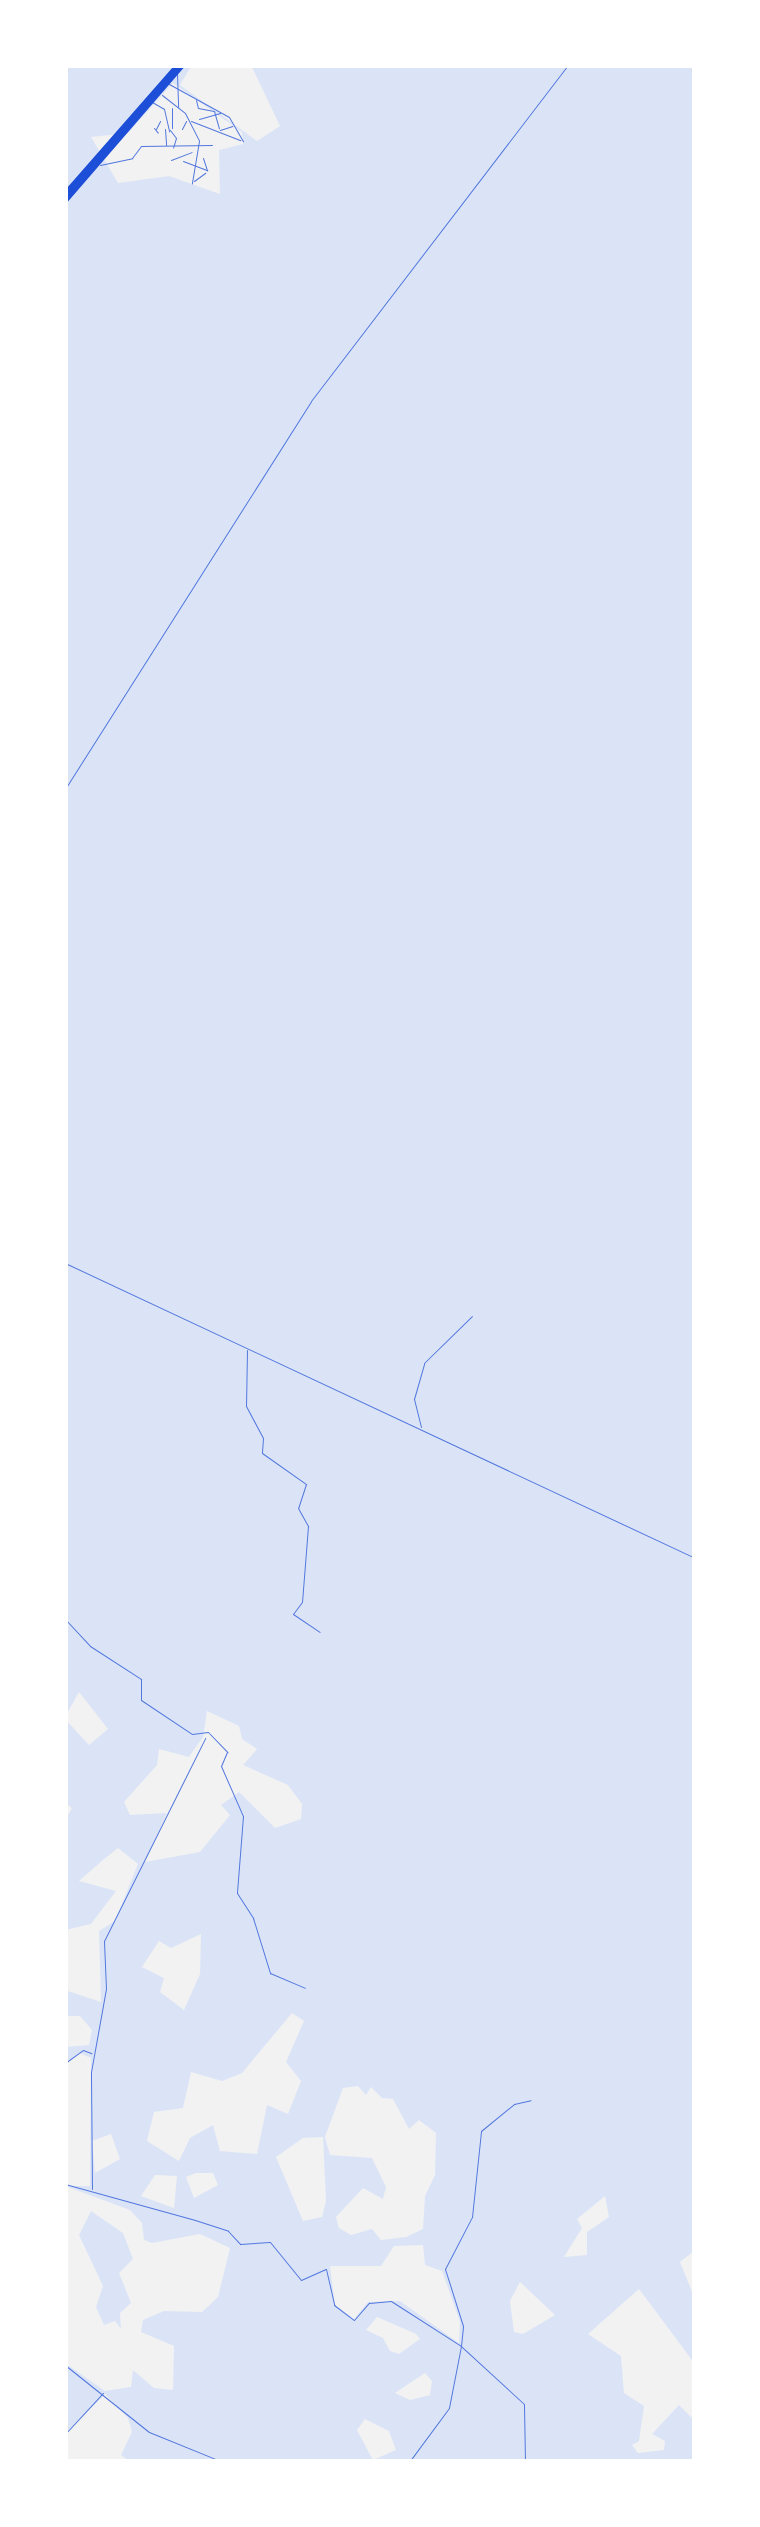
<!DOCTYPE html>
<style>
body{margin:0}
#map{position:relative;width:760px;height:2527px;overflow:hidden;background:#f2f2f2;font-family:Poppins,sans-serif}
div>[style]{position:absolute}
.green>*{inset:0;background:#dbe4f7}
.minor>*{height:1px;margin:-0.5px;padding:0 0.5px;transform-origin:0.5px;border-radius:0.5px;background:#5277de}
.trunk>*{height:5px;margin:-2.5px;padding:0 2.5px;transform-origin:2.5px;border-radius:2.5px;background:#1d4ed8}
span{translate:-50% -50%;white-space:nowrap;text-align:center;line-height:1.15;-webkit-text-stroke:10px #fff;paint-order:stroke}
.frame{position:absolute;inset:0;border:68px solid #fff;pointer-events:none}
</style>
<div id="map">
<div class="green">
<i style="clip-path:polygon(evenodd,65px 65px,192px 65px,180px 85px,257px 141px,280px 126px,251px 65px,695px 65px,695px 2250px,680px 2262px,695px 2299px,695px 2364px,639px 2289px,588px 2334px,621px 2356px,624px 2393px,644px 2406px,639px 2441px,632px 2445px,638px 2453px,664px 2450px,665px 2441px,652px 2434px,679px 2405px,695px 2421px,695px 2462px,130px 2462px,121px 2455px,132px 2432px,128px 2418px,105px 2394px,65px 2435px,65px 2363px,105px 2391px,131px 2387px,133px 2370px,154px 2388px,173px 2390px,174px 2346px,141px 2332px,143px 2320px,164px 2311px,202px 2312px,218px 2297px,230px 2248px,200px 2234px,152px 2243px,144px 2240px,142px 2223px,130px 2210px,65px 2186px,90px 2186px,91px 2058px,79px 2053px,65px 2063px,65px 2047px,89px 2045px,92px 2030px,80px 2016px,65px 2016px,65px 1990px,101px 2002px,99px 1931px,115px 1921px,138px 1864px,118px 1848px,103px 1860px,79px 1881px,116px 1891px,91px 1924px,65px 1930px,65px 1820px,72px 1808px,65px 1803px,65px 1719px,89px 1745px,108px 1729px,79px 1692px,65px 1717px,65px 65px,173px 83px,242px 132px,243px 144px,219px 150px,220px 194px,169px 176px,118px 183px,91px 137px,128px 133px,173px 83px,65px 65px,207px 1711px,239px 1726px,242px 1739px,257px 1749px,243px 1765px,288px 1785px,302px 1804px,301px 1819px,275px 1828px,239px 1792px,221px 1805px,230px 1815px,200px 1852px,145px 1862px,167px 1813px,130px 1815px,124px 1802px,157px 1765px,159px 1749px,189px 1757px,203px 1737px,207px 1711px,65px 65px,201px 1934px,200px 1974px,184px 2010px,160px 1992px,164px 1978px,142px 1967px,159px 1941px,171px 1948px,201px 1934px,65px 65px,292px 2013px,304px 2021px,286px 2062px,301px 2081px,288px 2114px,267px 2105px,257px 2154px,220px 2151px,213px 2125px,190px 2138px,179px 2161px,147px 2141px,154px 2112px,183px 2108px,191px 2072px,222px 2081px,242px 2073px,292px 2013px,65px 65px,358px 2086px,366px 2095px,371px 2087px,382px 2098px,393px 2099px,409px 2129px,419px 2120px,436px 2133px,435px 2175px,425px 2196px,423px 2229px,406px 2237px,381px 2240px,372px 2229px,351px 2235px,339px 2228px,336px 2217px,363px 2188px,383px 2199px,386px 2187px,372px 2158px,330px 2155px,325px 2137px,343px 2088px,358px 2086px,65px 65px,111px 2134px,120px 2159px,95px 2173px,92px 2141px,111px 2134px,65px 65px,323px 2137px,326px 2201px,322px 2217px,303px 2221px,276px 2157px,303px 2138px,323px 2137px,65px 65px,196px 2173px,213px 2173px,218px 2185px,194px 2198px,186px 2177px,196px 2173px,65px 65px,155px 2175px,177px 2176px,174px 2208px,141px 2196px,155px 2175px,65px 65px,605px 2196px,609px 2217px,587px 2232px,587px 2255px,564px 2257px,582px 2228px,577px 2219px,605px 2196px,65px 65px,423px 2245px,425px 2265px,442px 2271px,460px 2322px,459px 2343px,400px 2301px,368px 2302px,354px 2319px,335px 2305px,330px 2266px,381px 2266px,394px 2246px,423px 2245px,65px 65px,520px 2282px,555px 2315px,523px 2334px,514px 2332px,510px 2301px,520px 2282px,65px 65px,377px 2317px,416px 2334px,420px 2339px,399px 2354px,390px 2351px,383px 2338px,366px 2330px,377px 2317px,65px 65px,425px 2373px,432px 2381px,430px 2395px,410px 2400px,395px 2393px,425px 2373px,65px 65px,365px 2419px,389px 2431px,396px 2450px,373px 2460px,357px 2430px,365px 2419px)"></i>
<i style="clip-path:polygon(91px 2211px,123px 2233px,133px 2259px,119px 2273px,131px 2303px,120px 2313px,121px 2329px,115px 2321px,104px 2325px,96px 2307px,103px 2286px,79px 2235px)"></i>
</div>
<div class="minor">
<i style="left:177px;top:74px;width:33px;rotate:88deg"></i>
<i style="left:169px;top:84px;width:68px;rotate:28.8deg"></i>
<i style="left:229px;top:117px;width:28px;rotate:60deg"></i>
<i style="left:162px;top:95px;width:29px;rotate:38deg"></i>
<i style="left:185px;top:113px;width:31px;rotate:63deg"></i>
<i style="left:199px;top:141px;width:43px;rotate:99.5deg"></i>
<i style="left:196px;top:100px;width:8px;rotate:76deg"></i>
<i style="left:198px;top:108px;width:16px;rotate:11deg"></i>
<i style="left:214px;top:111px;width:18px;rotate:74deg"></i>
<i style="left:152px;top:102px;width:14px;rotate:30deg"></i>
<i style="left:164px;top:109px;width:23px;rotate:77deg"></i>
<i style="left:199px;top:119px;width:22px;rotate:-16deg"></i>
<i style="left:191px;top:121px;width:53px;rotate:21.2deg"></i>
<i style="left:154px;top:128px;width:6px;rotate:51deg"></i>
<i style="left:172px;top:128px;width:20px;rotate:-90deg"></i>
<i style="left:156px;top:129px;width:9px;rotate:-63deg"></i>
<i style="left:165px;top:129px;width:16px;rotate:86deg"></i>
<i style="left:182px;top:129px;width:9px;rotate:-63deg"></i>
<i style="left:170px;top:130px;width:10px;rotate:53deg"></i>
<i style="left:176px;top:138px;width:10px;rotate:107deg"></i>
<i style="left:220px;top:130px;width:13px;rotate:-18deg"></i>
<i style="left:203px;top:158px;width:13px;rotate:72deg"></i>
<i style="left:171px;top:160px;width:22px;rotate:-21deg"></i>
<i style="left:183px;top:161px;width:26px;rotate:21deg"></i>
<i style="left:100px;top:165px;width:33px;rotate:-12deg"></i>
<i style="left:132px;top:158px;width:15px;rotate:-53deg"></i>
<i style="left:141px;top:146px;width:71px;rotate:-0.8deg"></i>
<i style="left:194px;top:181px;width:14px;rotate:-36deg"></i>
<i style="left:65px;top:789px;width:459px;rotate:-57.6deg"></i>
<i style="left:311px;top:401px;width:423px;rotate:-52.6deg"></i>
<i style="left:65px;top:1263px;width:696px;rotate:25.09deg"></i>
<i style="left:247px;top:1350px;width:56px;rotate:91deg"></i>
<i style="left:246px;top:1406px;width:36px;rotate:62deg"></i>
<i style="left:263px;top:1438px;width:15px;rotate:94deg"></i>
<i style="left:262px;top:1453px;width:54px;rotate:35.2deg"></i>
<i style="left:306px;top:1484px;width:25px;rotate:108deg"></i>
<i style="left:298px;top:1508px;width:21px;rotate:61deg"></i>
<i style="left:308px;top:1526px;width:76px;rotate:94.5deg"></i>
<i style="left:302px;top:1602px;width:15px;rotate:127deg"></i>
<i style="left:293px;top:1614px;width:32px;rotate:34deg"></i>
<i style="left:421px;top:1427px;width:29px;rotate:-104deg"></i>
<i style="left:414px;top:1399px;width:37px;rotate:-74deg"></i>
<i style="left:424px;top:1363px;width:67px;rotate:-44.4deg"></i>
<i style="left:65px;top:1619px;width:37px;rotate:47deg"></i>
<i style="left:90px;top:1646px;width:61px;rotate:32.9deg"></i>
<i style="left:141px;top:1679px;width:21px;rotate:90deg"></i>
<i style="left:141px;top:1700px;width:61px;rotate:33.7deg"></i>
<i style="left:192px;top:1734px;width:16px;rotate:-7deg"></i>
<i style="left:208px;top:1732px;width:28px;rotate:46deg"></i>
<i style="left:227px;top:1752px;width:15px;rotate:113deg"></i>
<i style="left:221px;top:1766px;width:55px;rotate:66.3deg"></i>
<i style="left:243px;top:1816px;width:77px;rotate:94.5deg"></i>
<i style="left:237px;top:1893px;width:30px;rotate:57deg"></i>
<i style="left:253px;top:1918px;width:58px;rotate:72.8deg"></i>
<i style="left:270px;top:1973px;width:38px;rotate:23deg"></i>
<i style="left:65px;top:2063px;width:22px;rotate:-36deg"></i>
<i style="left:83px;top:2050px;width:9px;rotate:21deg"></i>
<i style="left:65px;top:2184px;width:135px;rotate:15.5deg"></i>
<i style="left:195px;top:2220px;width:35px;rotate:18deg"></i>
<i style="left:228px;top:2231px;width:18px;rotate:47deg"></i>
<i style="left:240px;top:2244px;width:30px;rotate:-4deg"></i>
<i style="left:270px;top:2242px;width:49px;rotate:50.8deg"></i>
<i style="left:301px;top:2280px;width:27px;rotate:-24deg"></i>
<i style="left:326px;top:2269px;width:37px;rotate:77deg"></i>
<i style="left:334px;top:2305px;width:25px;rotate:37deg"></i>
<i style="left:354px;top:2320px;width:23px;rotate:-49deg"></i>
<i style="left:369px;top:2303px;width:22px;rotate:-5deg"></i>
<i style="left:391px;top:2301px;width:83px;rotate:32.7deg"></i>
<i style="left:461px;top:2346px;width:63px;rotate:101deg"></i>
<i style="left:449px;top:2408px;width:67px;rotate:126.5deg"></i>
<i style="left:92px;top:2189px;width:117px;rotate:-90.5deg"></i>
<i style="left:91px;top:2072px;width:84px;rotate:-79.8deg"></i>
<i style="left:106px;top:1989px;width:48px;rotate:-92.4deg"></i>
<i style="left:104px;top:1941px;width:227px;rotate:-63.5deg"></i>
<i style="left:65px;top:2365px;width:107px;rotate:38.6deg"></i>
<i style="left:149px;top:2432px;width:80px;rotate:22.1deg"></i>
<i style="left:65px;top:2434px;width:56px;rotate:-47.2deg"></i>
<i style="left:525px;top:2462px;width:58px;rotate:-91deg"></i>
<i style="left:524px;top:2404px;width:86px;rotate:-137.4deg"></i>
<i style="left:461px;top:2346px;width:20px;rotate:-84deg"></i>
<i style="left:463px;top:2326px;width:60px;rotate:-107.5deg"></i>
<i style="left:445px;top:2269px;width:59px;rotate:-62.6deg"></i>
<i style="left:472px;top:2217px;width:86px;rotate:-84deg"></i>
<i style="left:481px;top:2131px;width:43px;rotate:-39.3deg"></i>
<i style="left:514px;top:2104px;width:17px;rotate:-13deg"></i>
</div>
<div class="trunk">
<i style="left:65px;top:193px;width:170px;rotate:-48.8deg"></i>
<i style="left:65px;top:200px;width:179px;rotate:-49.1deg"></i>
</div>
<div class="frame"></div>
</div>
